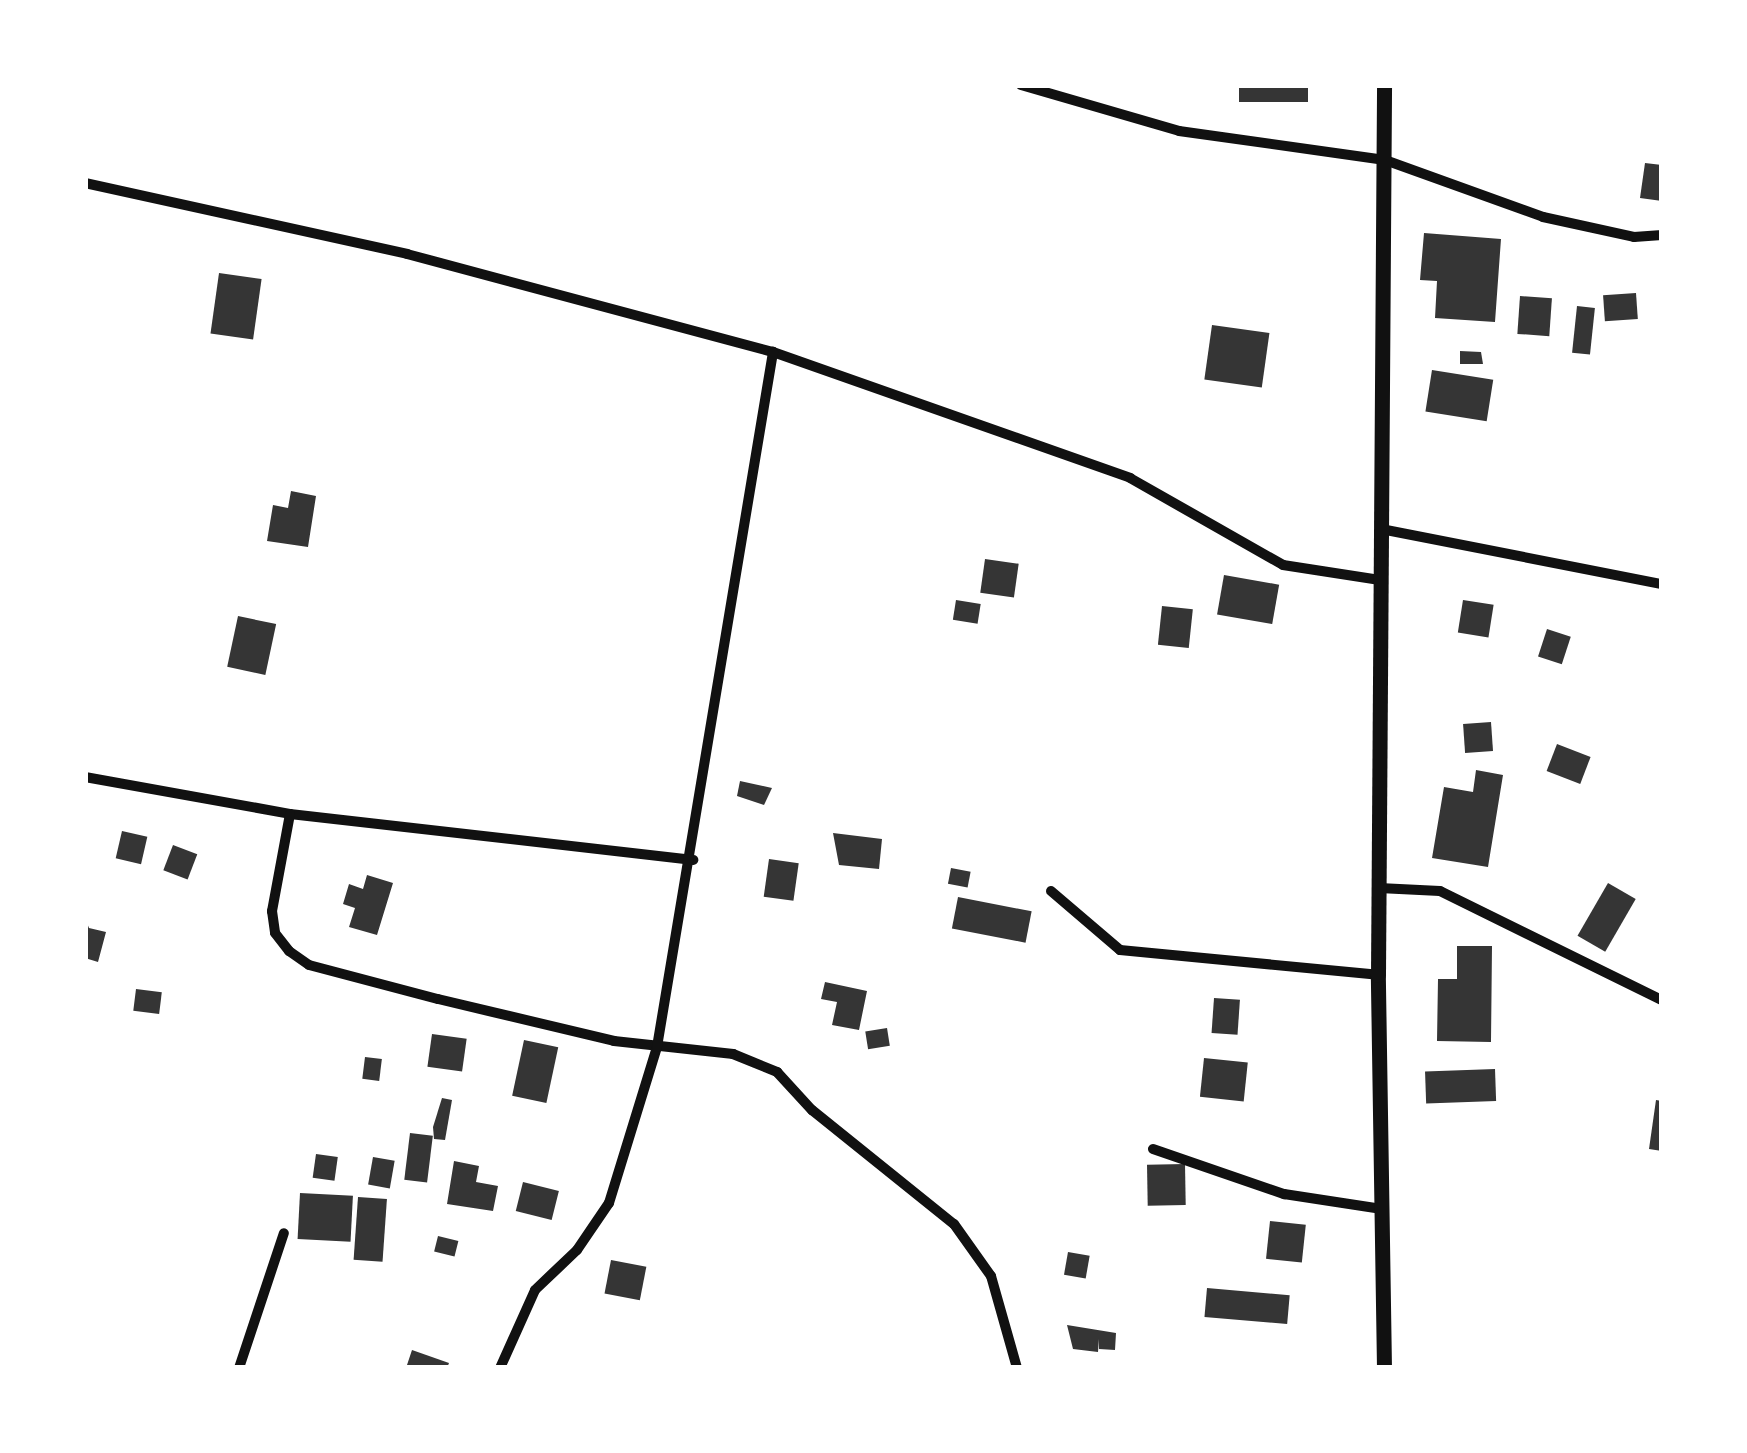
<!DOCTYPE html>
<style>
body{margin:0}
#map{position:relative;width:1747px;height:1453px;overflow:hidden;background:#fff;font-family:"DM Sans",sans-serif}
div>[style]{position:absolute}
.building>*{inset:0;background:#353535;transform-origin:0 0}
.minor>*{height:10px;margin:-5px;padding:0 5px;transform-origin:5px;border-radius:5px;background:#111}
.tertiary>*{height:15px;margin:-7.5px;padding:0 7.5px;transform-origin:7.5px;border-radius:7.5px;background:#111}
span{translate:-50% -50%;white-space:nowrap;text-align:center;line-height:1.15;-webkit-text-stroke:10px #fff;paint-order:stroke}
.frame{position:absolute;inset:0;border:88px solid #fff;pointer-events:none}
</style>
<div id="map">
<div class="building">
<i style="left:1239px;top:85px;width:69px;height:17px"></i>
<i style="clip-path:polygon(1645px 163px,1662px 165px,1662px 201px,1640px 198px)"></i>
<i style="clip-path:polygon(1424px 233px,1501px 239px,1495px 322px,1435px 318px,1437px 281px,1420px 280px)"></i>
<i style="left:219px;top:273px;width:43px;height:61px;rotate:8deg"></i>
<i style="left:1636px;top:293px;width:26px;height:33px;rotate:86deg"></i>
<i style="left:1520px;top:296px;width:32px;height:38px;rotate:4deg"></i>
<i style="left:1577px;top:306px;width:18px;height:47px;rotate:6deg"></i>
<i style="left:1212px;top:325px;width:58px;height:55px;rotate:8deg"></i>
<i style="clip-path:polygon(1460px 351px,1481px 352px,1483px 364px,1460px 364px)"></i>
<i style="left:1432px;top:370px;width:62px;height:42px;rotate:9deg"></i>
<i style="clip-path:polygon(291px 491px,316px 496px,308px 547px,267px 541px,273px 505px,288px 508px)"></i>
<i style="left:985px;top:559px;width:34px;height:34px;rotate:8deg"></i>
<i style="left:1224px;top:575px;width:56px;height:40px;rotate:10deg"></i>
<i style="left:956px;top:600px;width:25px;height:20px;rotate:9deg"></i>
<i style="left:1463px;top:600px;width:31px;height:33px;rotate:9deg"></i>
<i style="left:1162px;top:606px;width:31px;height:39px;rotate:6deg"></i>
<i style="left:238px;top:616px;width:39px;height:52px;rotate:12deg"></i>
<i style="left:1547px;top:629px;width:25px;height:29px;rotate:18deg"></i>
<i style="left:1491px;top:722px;width:29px;height:28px;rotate:86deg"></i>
<i style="left:1557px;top:744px;width:36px;height:29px;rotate:21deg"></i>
<i style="clip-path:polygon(1476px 770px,1503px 775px,1488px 867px,1432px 858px,1444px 787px,1473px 792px)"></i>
<i style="clip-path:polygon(740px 781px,772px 788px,764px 805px,737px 796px)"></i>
<i style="left:122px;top:831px;width:26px;height:28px;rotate:13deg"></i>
<i style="clip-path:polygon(833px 833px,882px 839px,879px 869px,839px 865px)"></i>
<i style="left:173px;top:845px;width:26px;height:27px;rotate:21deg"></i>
<i style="left:769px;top:859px;width:30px;height:38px;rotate:8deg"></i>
<i style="left:951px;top:868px;width:20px;height:16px;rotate:11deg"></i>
<i style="clip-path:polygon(367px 875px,393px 883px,377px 935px,349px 927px,355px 908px,343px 904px,349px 884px,363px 889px)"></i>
<i style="left:1608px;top:883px;width:32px;height:61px;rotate:30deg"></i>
<i style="left:958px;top:897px;width:75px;height:32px;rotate:11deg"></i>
<i style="clip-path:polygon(85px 918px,89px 928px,106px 932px,98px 962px,85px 958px)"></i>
<i style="clip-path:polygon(1457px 946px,1492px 946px,1491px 1042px,1437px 1041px,1438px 979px,1457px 979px)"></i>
<i style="clip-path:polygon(825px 982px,867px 991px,859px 1030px,832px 1025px,837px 1002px,821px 999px)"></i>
<i style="left:136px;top:989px;width:26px;height:22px;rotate:7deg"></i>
<i style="left:1214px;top:998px;width:26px;height:35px;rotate:4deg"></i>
<i style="left:887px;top:1028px;width:18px;height:22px;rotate:81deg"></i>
<i style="left:432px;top:1034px;width:35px;height:33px;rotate:8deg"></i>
<i style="left:524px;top:1040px;width:35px;height:57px;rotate:12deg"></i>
<i style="left:365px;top:1057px;width:17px;height:22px;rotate:7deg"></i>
<i style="left:1204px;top:1058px;width:44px;height:39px;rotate:6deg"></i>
<i style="left:1495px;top:1069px;width:32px;height:70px;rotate:88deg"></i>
<i style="clip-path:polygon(442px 1098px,452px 1100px,445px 1140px,434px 1139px,433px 1127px)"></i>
<i style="clip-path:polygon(1656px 1100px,1662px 1101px,1662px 1151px,1649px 1149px)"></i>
<i style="left:410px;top:1133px;width:23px;height:47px;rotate:7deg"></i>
<i style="left:316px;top:1154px;width:22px;height:24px;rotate:8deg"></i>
<i style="left:373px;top:1157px;width:22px;height:28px;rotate:10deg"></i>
<i style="clip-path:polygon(454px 1161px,479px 1166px,476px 1182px,498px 1186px,493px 1211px,447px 1204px)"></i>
<i style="left:1185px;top:1164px;width:41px;height:38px;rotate:89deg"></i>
<i style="left:523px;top:1182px;width:37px;height:30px;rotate:14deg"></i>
<i style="left:300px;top:1193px;width:53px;height:46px;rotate:3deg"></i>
<i style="left:358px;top:1197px;width:29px;height:63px;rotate:4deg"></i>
<i style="left:1270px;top:1221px;width:36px;height:38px;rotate:6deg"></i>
<i style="left:438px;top:1236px;width:21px;height:16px;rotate:14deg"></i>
<i style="left:1068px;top:1252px;width:22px;height:23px;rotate:10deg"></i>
<i style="left:611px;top:1260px;width:36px;height:34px;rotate:11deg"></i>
<i style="left:1207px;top:1288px;width:83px;height:29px;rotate:5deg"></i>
<i style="clip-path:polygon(1067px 1325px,1116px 1333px,1115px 1350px,1099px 1349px,1099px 1339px,1098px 1352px,1073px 1349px)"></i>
<i style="clip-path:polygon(412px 1350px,449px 1363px,447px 1368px,406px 1368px)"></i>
</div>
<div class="minor">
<i style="left:1021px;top:85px;width:165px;rotate:16.2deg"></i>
<i style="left:1179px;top:131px;width:208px;rotate:8deg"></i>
<i style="left:1385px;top:160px;width:168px;rotate:19.8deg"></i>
<i style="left:1543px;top:217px;width:93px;rotate:12.4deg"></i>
<i style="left:1634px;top:237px;width:28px;rotate:-4deg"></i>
<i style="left:85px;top:183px;width:330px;rotate:12.4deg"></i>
<i style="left:407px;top:254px;width:379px;rotate:15deg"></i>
<i style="left:773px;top:352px;width:379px;rotate:19.4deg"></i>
<i style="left:1130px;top:478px;width:176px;rotate:29.6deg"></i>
<i style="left:1283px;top:565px;width:98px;rotate:8.8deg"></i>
<i style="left:1381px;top:529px;width:286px;rotate:11.1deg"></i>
<i style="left:85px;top:777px;width:208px;rotate:10.2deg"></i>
<i style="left:290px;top:814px;width:406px;rotate:6.5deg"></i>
<i style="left:290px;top:814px;width:99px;rotate:100.5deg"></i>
<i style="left:272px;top:911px;width:22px;rotate:82deg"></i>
<i style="left:275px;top:933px;width:23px;rotate:52deg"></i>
<i style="left:289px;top:951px;width:24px;rotate:35deg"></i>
<i style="left:309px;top:965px;width:133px;rotate:14.8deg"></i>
<i style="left:438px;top:999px;width:181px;rotate:13.4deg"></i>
<i style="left:614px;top:1041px;width:120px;rotate:6.2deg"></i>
<i style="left:733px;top:1054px;width:48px;rotate:22.2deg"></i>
<i style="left:777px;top:1072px;width:52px;rotate:47.4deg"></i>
<i style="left:812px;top:1110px;width:182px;rotate:38.8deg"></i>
<i style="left:954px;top:1224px;width:64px;rotate:54.6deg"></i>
<i style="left:991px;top:1276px;width:96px;rotate:74.2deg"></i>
<i style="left:1379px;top:888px;width:61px;rotate:2.8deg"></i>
<i style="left:1440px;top:891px;width:247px;rotate:26.2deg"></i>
<i style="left:1051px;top:891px;width:91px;rotate:40.5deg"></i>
<i style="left:1120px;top:950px;width:259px;rotate:5.5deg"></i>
<i style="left:1153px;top:1149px;width:139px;rotate:19deg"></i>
<i style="left:1284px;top:1194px;width:99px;rotate:8.7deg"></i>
<i style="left:239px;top:1368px;width:142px;rotate:-71.6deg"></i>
<i style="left:500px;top:1368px;width:85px;rotate:-65.8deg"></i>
<i style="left:535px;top:1290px;width:58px;rotate:-43.6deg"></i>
<i style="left:577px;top:1250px;width:57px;rotate:-55.8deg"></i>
<i style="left:609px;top:1203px;width:163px;rotate:-72.9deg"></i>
<i style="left:657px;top:1047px;width:705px;rotate:-80.52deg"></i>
</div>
<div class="tertiary">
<i style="left:1384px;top:1368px;width:393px;rotate:-90.9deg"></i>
<i style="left:1378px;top:975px;width:890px;rotate:-89.61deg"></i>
</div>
<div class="frame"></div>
</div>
